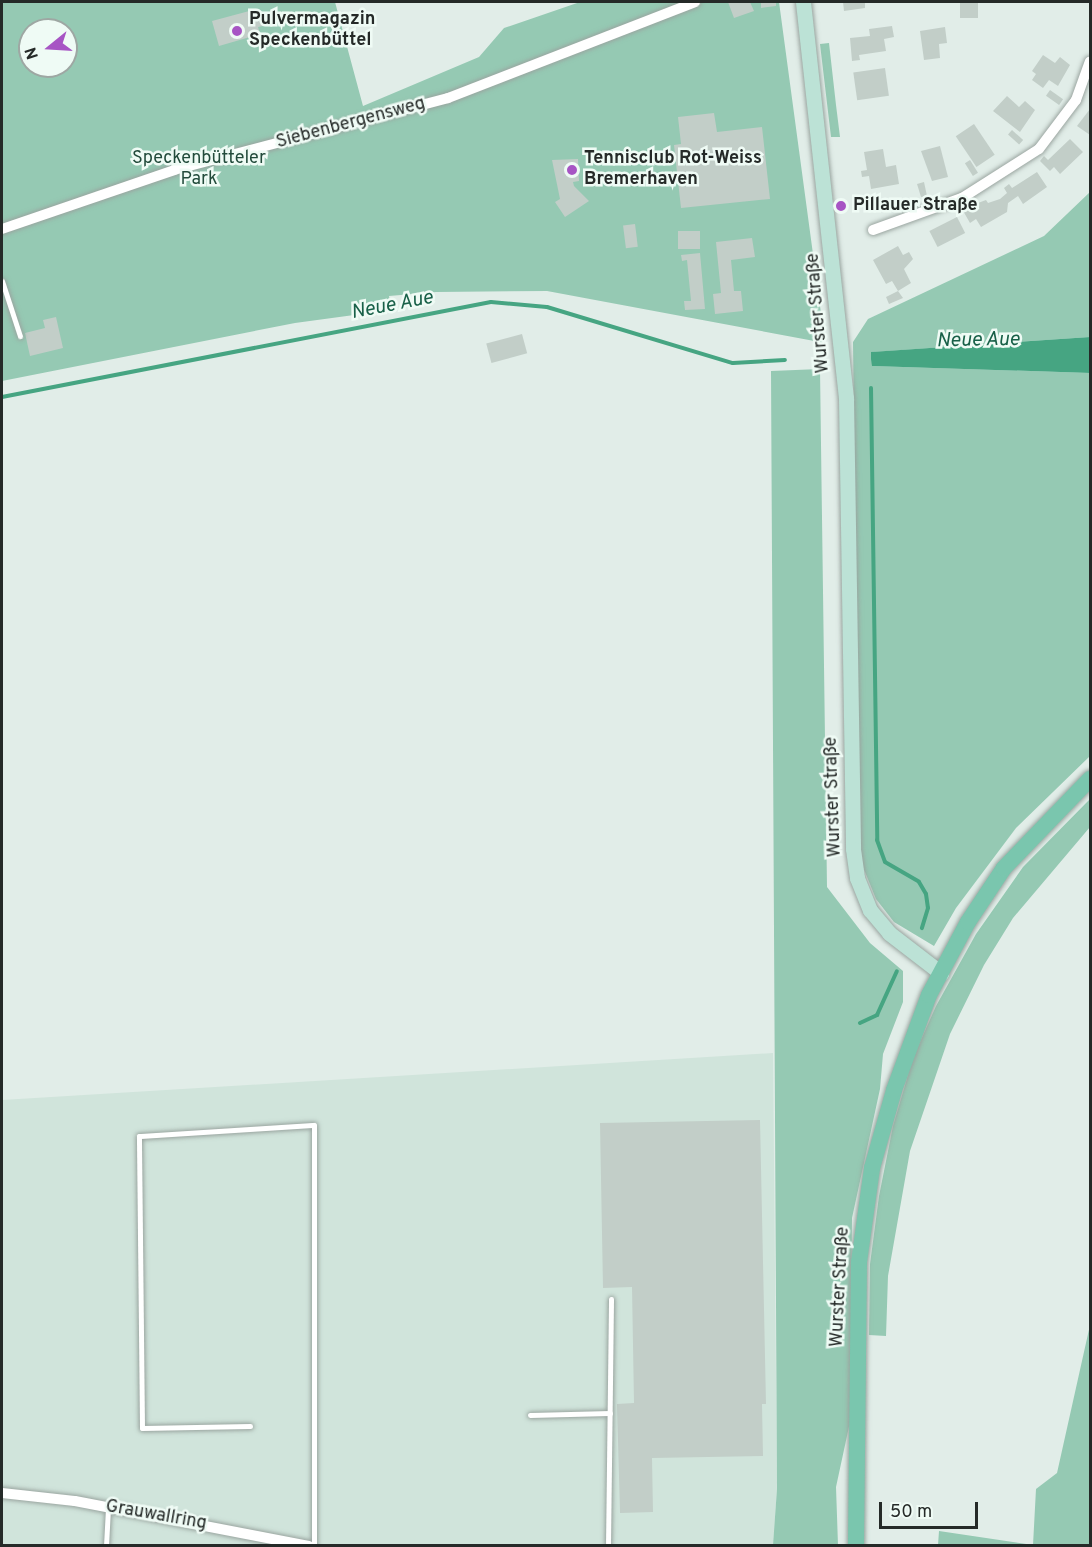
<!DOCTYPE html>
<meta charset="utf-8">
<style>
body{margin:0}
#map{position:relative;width:1092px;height:1547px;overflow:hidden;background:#e1ede8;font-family:Overpass,sans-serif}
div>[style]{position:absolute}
.built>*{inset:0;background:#d0e4db}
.green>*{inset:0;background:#95c9b3}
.water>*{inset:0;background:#46a582}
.stream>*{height:4px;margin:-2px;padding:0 2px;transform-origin:2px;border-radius:2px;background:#46a582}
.building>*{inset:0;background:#c2cec8;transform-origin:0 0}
.roads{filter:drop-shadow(0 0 2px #9aa5a0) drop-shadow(0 0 2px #9aa5a0)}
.lane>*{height:5px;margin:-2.5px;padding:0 2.5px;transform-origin:2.5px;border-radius:2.5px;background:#fff}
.street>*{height:10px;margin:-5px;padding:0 5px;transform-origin:5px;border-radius:5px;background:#fff}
.secondary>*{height:15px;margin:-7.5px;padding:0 7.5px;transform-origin:7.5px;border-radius:7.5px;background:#bce2d6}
.primary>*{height:16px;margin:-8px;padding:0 8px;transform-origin:8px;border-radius:8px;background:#7ac6ae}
.dots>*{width:16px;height:16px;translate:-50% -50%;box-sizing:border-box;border:3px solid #effbf5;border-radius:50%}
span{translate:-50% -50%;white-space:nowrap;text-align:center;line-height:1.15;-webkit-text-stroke:5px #effbf5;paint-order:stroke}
.poi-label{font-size:18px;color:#252a28;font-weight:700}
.left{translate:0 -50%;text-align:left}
.street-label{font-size:18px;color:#252a28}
.park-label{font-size:18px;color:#224b3b}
.water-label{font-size:20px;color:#186048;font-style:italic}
.frame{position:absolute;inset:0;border:3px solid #252a28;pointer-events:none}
.north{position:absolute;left:18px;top:18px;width:60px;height:60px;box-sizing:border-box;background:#effbf5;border:2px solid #9ea7a3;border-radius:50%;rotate:252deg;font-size:16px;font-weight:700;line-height:24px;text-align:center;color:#252a28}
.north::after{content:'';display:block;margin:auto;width:21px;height:27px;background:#a755c4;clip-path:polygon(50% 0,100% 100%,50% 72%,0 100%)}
.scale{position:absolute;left:879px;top:1502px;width:99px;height:27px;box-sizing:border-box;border:3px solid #252a28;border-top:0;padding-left:8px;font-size:18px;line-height:21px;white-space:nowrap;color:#252a28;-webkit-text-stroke:4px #effbf5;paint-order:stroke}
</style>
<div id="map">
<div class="built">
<i style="clip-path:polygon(773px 1053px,777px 1489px,773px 1545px,2px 1546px,2px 1100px)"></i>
</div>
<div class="green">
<i style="clip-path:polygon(evenodd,2px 2px,335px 2px,363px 106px,479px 57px,504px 28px,580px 2px,779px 2px,825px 343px,547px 291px,436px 292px,389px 296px,391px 310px,295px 323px,2px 381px,2px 2px,30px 30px,66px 30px,66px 66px,30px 66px,30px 30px)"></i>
<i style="clip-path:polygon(829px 43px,836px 105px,840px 137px,831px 137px,820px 44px)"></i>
<i style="clip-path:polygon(1090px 192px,1090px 337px,872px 352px,872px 366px,1090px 373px,1090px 756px,1016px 828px,956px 908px,934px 946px,894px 922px,876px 899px,863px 867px,859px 839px,853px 342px,868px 319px,1044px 236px)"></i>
<i style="clip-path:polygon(820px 369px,827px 887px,870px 943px,903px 971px,903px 1002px,883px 1054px,880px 1089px,852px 1218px,850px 1422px,836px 1487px,838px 1545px,773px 1545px,777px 1489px,771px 371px)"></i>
<i style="clip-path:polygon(1090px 799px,1090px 827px,1013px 918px,984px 965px,950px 1034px,910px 1151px,888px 1276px,886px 1336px,869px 1335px,870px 1264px,879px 1196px,893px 1126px,913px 1058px,936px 1006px,976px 934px,1023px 867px)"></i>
<i style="clip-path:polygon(1090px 1325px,1090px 1545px,938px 1545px,939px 1531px,1033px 1545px,1036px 1489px,1057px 1473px)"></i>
</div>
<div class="water">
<i style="clip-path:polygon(1090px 337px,1090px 373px,872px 366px,871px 359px,871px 352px)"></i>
</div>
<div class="stream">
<i style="left:871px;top:388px;width:452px;rotate:89.2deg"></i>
<i style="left:877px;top:840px;width:23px;rotate:70deg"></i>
<i style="left:885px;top:862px;width:39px;rotate:30deg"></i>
<i style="left:919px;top:882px;width:14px;rotate:60deg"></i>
<i style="left:926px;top:894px;width:14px;rotate:82deg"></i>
<i style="left:928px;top:908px;width:21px;rotate:107deg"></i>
<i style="left:2px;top:397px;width:498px;rotate:-11deg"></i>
<i style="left:491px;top:302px;width:56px;rotate:5.1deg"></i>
<i style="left:547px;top:307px;width:194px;rotate:16.8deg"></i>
<i style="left:733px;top:363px;width:52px;rotate:-3.3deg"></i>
<i style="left:860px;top:1023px;width:19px;rotate:-25deg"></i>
<i style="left:877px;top:1015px;width:48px;rotate:-65.6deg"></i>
</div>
<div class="building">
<i style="clip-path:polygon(728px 2px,750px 2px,754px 11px,734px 18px)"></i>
<i style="clip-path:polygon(761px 2px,776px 2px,776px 6px,761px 8px)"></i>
<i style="clip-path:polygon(843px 2px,865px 2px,865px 8px,844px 11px)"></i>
<i style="left:960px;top:2px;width:18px;height:16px"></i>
<i style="clip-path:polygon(253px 10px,263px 26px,258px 27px,260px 34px,219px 46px,212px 21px)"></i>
<i style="clip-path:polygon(892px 26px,894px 37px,884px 39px,886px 51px,859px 55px,860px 60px,852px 61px,850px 38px,870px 36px,869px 29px)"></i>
<i style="clip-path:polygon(945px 27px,947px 43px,939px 44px,940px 58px,924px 60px,920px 31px)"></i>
<i style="clip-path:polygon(1043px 55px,1055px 63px,1060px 57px,1070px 65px,1058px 86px,1049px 80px,1043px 88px,1032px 80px,1036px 74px,1032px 71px)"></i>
<i style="left:885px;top:68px;width:28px;height:32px;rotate:82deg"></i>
<i style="left:1050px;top:90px;width:16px;height:7px;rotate:35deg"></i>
<i style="clip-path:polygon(1007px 96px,1019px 107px,1025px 101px,1035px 110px,1020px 132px,993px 111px)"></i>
<i style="clip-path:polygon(1090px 109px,1090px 135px,1077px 126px)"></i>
<i style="clip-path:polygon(714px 113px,717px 132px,762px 127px,770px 199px,681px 208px,674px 145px,681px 144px,678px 117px)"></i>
<i style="left:974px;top:124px;width:37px;height:22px;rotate:56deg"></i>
<i style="left:1012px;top:130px;width:15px;height:6px;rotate:42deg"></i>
<i style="clip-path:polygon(1070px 139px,1083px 152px,1060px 174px,1054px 167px,1050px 171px,1040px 161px,1044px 156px,1048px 160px)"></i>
<i style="clip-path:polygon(940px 146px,948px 177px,932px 181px,921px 151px)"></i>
<i style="clip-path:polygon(883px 149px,886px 167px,896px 165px,899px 184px,871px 189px,869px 176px,862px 177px,861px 171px,867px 170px,864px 152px)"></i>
<i style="clip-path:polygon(578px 159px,579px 181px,573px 182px,574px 186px,589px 201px,565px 217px,555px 202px,560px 199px,552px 160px)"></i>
<i style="left:970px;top:160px;width:15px;height:6px;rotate:58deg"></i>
<i style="clip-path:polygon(1037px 172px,1047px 187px,1023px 204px,1018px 196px,1008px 203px,1007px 212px,981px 227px,976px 219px,970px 223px,962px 209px,986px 200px,988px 203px,1000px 199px,1007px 193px,1004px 188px,1009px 184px,1012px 188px)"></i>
<i style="clip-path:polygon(924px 182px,927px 196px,921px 197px,917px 184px)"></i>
<i style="left:957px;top:217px;width:18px;height:31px;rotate:63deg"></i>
<i style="left:635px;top:224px;width:23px;height:12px;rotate:83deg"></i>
<i style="left:700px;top:231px;width:18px;height:22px;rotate:90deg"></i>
<i style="clip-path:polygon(752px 238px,755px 257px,731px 260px,734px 291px,741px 291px,743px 311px,715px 314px,713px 294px,721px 293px,716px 242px)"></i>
<i style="clip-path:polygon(898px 246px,903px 255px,909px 252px,913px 259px,904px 269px,911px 283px,898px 291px,892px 281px,886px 284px,873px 260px)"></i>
<i style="clip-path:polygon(700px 253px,705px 309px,685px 310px,684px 301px,691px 301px,687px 260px,682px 261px,681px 255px)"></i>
<i style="clip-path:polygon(898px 291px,903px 298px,889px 304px,886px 297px)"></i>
<i style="clip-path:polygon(56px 317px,63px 348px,30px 356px,25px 333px,45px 328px,43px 320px)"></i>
<i style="left:522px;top:334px;width:20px;height:37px;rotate:75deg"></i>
<i style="clip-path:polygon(760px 1120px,766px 1404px,762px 1404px,763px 1456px,652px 1458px,653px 1512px,620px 1513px,617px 1404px,634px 1403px,632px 1287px,603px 1288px,600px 1123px)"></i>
</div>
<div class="roads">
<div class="lane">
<i style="left:2px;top:281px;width:58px;rotate:71.9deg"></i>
<i style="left:530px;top:1415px;width:80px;rotate:-1.4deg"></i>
<i style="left:250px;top:1426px;width:108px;rotate:178.9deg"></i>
<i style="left:142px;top:1428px;width:292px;rotate:-90.6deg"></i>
<i style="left:139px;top:1136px;width:175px;rotate:-3.6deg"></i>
<i style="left:314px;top:1125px;width:421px;rotate:90deg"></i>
<i style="left:106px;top:1546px;width:39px;rotate:-87deg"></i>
<i style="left:608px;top:1546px;width:247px;rotate:-89.3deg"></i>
</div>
<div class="street">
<i style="left:2px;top:229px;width:182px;rotate:-18.9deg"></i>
<i style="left:174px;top:170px;width:283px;rotate:-14.7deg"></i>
<i style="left:448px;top:98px;width:265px;rotate:-21.2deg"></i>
<i style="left:873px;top:230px;width:95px;rotate:-19.8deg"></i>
<i style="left:962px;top:198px;width:91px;rotate:-32.5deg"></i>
<i style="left:1039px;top:149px;width:61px;rotate:-52.9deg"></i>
<i style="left:1076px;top:100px;width:41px;rotate:-70.3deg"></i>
<i style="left:2px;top:1493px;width:73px;rotate:6.3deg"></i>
<i style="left:75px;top:1501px;width:238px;rotate:10.9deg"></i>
</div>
<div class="secondary">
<i style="left:803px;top:2px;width:398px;rotate:83.8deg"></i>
<i style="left:846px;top:398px;width:451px;rotate:89.1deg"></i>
<i style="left:853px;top:849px;width:29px;rotate:82deg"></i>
<i style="left:857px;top:878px;width:35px;rotate:68deg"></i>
<i style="left:870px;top:910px;width:30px;rotate:50deg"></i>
<i style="left:889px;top:933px;width:66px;rotate:37.6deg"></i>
</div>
<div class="primary">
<i style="left:856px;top:1546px;width:284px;rotate:-89.4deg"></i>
<i style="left:859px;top:1262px;width:95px;rotate:-82.1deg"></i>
<i style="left:872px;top:1168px;width:81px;rotate:-74.2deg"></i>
<i style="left:894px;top:1090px;width:101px;rotate:-69.8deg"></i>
<i style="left:929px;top:995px;width:83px;rotate:-61.9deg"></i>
<i style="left:968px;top:922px;width:65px;rotate:-56.3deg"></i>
<i style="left:1004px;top:868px;width:124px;rotate:-46deg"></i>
</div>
</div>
<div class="dots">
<i style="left:237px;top:31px;background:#a755c4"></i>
<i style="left:572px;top:170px;background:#a755c4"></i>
<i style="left:841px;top:206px;background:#a755c4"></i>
</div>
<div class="poi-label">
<span class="left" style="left:249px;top:31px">Pulvermagazin<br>Speckenbüttel</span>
<span class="left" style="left:584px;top:170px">Tennisclub Rot-Weiss<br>Bremerhaven</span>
<span class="left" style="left:853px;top:206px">Pillauer Straße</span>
</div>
<div class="street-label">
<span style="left:351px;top:124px;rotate:-15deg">Siebenbergensweg</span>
<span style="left:819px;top:313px;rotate:-95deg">Wurster Straße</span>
<span style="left:834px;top:797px;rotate:-92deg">Wurster Straße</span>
<span style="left:841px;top:1287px;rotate:-87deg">Wurster Straße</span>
<span style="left:156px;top:1516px;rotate:10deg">Grauwallring</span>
</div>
<div class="park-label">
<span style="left:199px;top:170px">Speckenbütteler<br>Park</span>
</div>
<div class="water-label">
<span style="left:392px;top:306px;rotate:-11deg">Neue Aue</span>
<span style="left:978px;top:341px;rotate:-1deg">Neue Aue</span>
</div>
<div class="frame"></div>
<div class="north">N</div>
<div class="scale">50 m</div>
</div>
